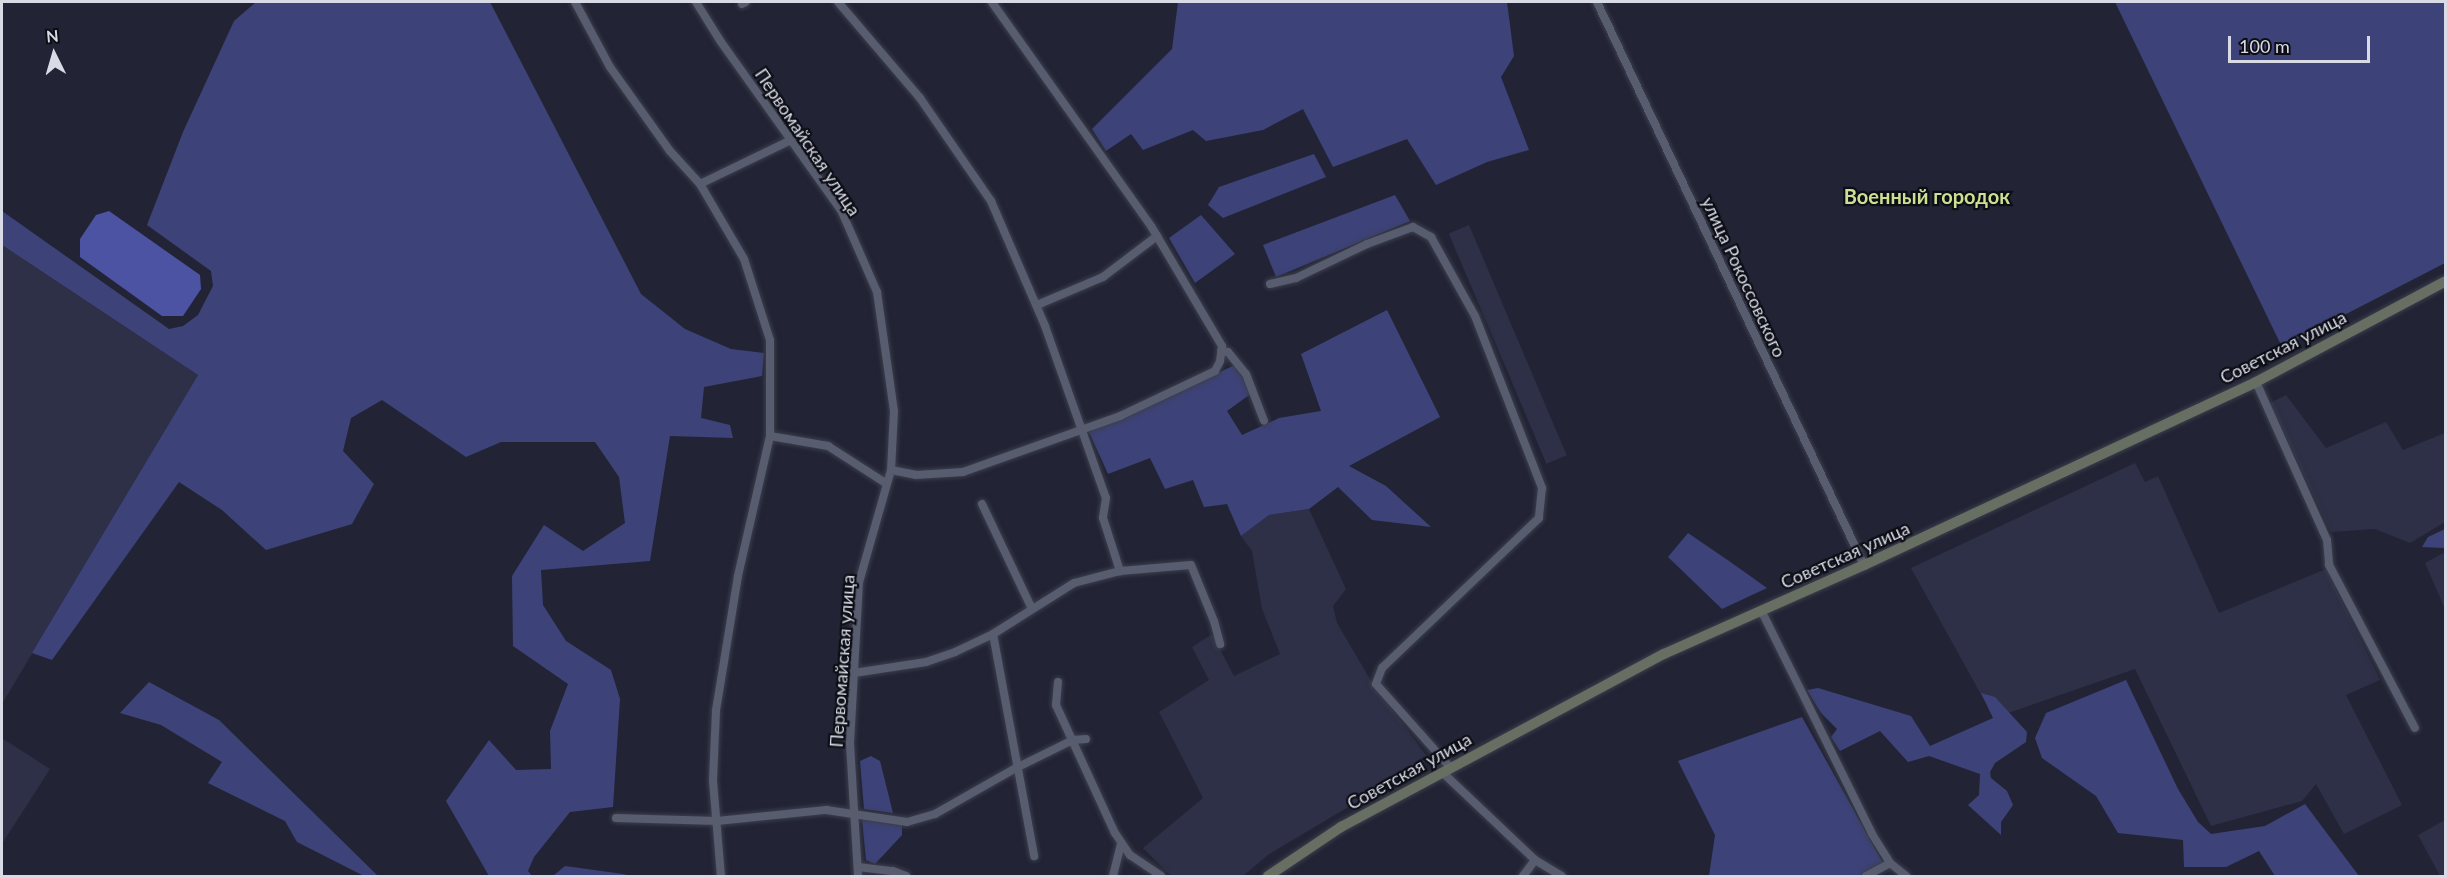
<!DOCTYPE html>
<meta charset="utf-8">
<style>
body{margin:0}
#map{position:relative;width:2447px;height:878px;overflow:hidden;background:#222435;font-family:Lato,sans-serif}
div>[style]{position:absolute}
.built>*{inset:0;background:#2d3046;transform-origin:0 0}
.green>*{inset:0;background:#3d4378}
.water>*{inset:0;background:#4c53a3}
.roads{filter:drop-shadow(0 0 2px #3c3e4c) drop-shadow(0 0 2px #3c3e4c)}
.street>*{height:8px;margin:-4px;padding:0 4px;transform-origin:4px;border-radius:4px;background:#585c6f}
.secondary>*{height:10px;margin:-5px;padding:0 5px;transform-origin:5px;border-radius:5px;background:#676f62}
span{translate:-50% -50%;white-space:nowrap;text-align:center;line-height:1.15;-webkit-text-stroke:4.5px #0d0e15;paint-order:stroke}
.street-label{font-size:18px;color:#d8dbe6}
.neighbourhood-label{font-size:20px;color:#ccdf93;font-weight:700}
.frame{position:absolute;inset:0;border:3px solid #d8dbe6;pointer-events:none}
.north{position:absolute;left:24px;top:24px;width:60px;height:60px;-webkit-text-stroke:4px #0d0e15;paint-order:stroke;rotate:355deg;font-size:16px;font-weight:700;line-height:24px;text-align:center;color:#d8dbe6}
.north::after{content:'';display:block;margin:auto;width:21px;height:27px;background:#d8dbe6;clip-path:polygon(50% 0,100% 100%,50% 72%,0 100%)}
.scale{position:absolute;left:2228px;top:36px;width:142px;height:27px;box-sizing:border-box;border:3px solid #d8dbe6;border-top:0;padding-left:8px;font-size:18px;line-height:21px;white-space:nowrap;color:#d8dbe6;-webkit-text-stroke:4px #0d0e15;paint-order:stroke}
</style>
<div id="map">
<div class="built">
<i style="left:1469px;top:225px;width:250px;height:22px;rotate:67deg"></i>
<i style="clip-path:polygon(2px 245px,198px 375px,2px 704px)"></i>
<i style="clip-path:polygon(2286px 395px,2326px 448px,2386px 422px,2403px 450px,2445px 433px,2445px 522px,2410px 543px,2375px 529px,2331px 532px,2270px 403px)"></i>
<i style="clip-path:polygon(2135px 463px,2145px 482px,2158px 476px,2219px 613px,2326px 569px,2380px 680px,2346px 695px,2402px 805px,2344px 834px,2316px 784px,2302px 801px,2211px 826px,2135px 669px,1994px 718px,1911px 568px)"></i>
<i style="clip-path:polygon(1309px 509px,1346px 589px,1333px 606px,1337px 623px,1374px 686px,1429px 759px,1269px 854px,1243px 876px,1171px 876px,1143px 848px,1203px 798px,1159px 712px,1209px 680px,1192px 647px,1212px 634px,1234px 676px,1280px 654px,1262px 609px,1252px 551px,1241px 536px,1269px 515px)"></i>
<i style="clip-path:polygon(2445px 552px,2445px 609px,2425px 563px)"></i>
<i style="clip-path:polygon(2px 738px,50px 769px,2px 844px)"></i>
<i style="clip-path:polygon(2445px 820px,2445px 876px,2440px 876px,2418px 835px)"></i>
</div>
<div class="green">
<i style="clip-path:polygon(256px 2px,490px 2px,641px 294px,685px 329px,731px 349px,764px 353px,762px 376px,704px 387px,701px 418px,730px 425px,733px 438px,670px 436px,650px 561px,541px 570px,543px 605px,566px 641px,611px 670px,620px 699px,613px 807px,570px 812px,534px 857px,528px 871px,532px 876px,489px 876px,446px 801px,489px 740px,516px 770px,551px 769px,550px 731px,568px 684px,513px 646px,512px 576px,544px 525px,583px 551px,625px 523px,619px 477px,595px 442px,501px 442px,466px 457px,382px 400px,351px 418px,343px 451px,374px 484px,352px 524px,266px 550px,222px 510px,179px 482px,52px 660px,32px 653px,198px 375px,2px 245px,2px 211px,169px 329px,183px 326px,198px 315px,213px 286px,211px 271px,147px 225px,183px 132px,234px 21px)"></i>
<i style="clip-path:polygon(1178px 2px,1507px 2px,1514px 56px,1501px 77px,1529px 150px,1487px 162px,1436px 185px,1407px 139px,1333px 167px,1303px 109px,1263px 130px,1206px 141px,1193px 130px,1143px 150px,1131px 134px,1106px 151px,1092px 129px,1172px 49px)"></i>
<i style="clip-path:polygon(2115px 2px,2445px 2px,2445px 263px,2282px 347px)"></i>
<i style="clip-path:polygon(1314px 154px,1326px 177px,1223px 218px,1208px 205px,1219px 187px)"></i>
<i style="clip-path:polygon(1395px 195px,1410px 221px,1276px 277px,1263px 245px)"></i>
<i style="clip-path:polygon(1201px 215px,1235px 254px,1195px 283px,1169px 238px)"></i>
<i style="clip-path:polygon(1387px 310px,1440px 417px,1349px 466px,1386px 486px,1431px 527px,1372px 520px,1338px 487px,1309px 509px,1269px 515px,1241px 536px,1227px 504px,1204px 507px,1193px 480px,1165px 489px,1150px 458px,1108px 474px,1089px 432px,1235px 365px,1252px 393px,1227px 411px,1242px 435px,1279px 418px,1321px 411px,1301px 354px)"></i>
<i style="clip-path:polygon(2445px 529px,2445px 548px,2422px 547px,2428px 537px)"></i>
<i style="clip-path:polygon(1688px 533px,1729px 561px,1767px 588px,1722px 609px,1668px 557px)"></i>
<i style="clip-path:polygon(2126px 680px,2178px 789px,2198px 822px,2211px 834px,2265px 826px,2305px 804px,2359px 876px,2275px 876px,2259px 851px,2226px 867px,2184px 867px,2183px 840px,2118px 833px,2096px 796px,2042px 758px,2035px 738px,2046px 713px)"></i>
<i style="clip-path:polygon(149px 682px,219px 720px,378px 876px,364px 876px,297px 842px,285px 821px,208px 783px,222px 762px,161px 725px,120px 713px)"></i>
<i style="clip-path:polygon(1818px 688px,1911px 716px,1930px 746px,1993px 718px,1981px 693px,1995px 697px,2027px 732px,2026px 742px,1995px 763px,1990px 772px,1991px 778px,2007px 791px,2013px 805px,2001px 822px,2001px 835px,1968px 805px,1979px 795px,1980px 774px,1929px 756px,1908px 762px,1880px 731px,1840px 751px,1831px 737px,1837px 729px,1821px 713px,1807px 690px)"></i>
<i style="clip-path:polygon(1802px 717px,1883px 863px,1859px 876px,1709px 876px,1715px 835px,1678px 761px)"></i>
<i style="clip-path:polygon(871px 756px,880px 761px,893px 813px,864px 809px,860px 761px)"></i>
<i style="clip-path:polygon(862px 819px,902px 825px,902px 835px,875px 864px,866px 860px)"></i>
<i style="clip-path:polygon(565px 866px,623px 874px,631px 876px,553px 876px)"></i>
</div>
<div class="water">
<i style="clip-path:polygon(109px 211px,200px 275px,201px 289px,183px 316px,162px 316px,80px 257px,80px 239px,96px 215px)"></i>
</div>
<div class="roads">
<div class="street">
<i style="left:575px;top:2px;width:74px;rotate:61.7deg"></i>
<i style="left:610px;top:67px;width:103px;rotate:54.5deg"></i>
<i style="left:670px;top:151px;width:45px;rotate:47.7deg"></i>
<i style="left:700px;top:184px;width:87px;rotate:59.6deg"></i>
<i style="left:744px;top:259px;width:85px;rotate:72.2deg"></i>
<i style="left:770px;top:340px;width:96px;rotate:90deg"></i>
<i style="left:770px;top:436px;width:144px;rotate:102.9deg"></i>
<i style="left:738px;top:576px;width:137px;rotate:99.3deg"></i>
<i style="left:716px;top:711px;width:70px;rotate:92.5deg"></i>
<i style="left:713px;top:781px;width:95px;rotate:85.2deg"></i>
<i style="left:696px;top:2px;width:47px;rotate:58deg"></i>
<i style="left:721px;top:42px;width:206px;rotate:54.5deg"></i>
<i style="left:841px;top:210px;width:90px;rotate:66.3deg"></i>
<i style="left:877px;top:292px;width:120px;rotate:81.9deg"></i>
<i style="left:894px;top:411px;width:59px;rotate:92.9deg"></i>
<i style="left:891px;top:470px;width:116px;rotate:105.9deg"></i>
<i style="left:859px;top:582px;width:162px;rotate:93.2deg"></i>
<i style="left:850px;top:744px;width:132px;rotate:86.5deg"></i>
<i style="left:838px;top:2px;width:126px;rotate:49.5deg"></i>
<i style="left:920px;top:98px;width:125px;rotate:55.4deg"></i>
<i style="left:991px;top:201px;width:136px;rotate:66.6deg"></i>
<i style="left:1045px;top:326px;width:182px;rotate:70.5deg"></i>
<i style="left:1106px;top:498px;width:20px;rotate:99deg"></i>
<i style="left:1103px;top:518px;width:56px;rotate:72.2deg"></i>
<i style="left:1597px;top:2px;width:623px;rotate:64.63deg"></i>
<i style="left:742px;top:4px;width:4px;rotate:-27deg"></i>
<i style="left:700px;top:184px;width:101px;rotate:-25.8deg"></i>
<i style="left:1270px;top:284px;width:27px;rotate:-13deg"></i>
<i style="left:1296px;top:278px;width:79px;rotate:-25.6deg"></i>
<i style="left:1367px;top:244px;width:49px;rotate:-20.3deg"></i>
<i style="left:1413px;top:227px;width:21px;rotate:29deg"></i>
<i style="left:1431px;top:237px;width:90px;rotate:60.9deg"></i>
<i style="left:1475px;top:316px;width:185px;rotate:68.7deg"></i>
<i style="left:1542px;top:488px;width:30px;rotate:96deg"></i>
<i style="left:1539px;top:518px;width:217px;rotate:136.3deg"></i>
<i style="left:1382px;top:668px;width:17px;rotate:111deg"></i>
<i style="left:1376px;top:684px;width:111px;rotate:48.3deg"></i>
<i style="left:1037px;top:305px;width:72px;rotate:-23deg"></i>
<i style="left:1103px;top:277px;width:68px;rotate:-37.2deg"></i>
<i style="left:1221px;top:351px;width:7px;rotate:8deg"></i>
<i style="left:1228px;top:352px;width:28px;rotate:51deg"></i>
<i style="left:1246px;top:374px;width:50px;rotate:69deg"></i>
<i style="left:2256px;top:382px;width:173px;rotate:65.8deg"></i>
<i style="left:2327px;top:540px;width:25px;rotate:85deg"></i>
<i style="left:2329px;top:565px;width:184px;rotate:62.2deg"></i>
<i style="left:770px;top:436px;width:59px;rotate:9.8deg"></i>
<i style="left:828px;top:446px;width:70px;rotate:32.8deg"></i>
<i style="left:891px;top:470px;width:25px;rotate:11deg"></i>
<i style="left:916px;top:475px;width:47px;rotate:-3.7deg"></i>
<i style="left:963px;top:472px;width:167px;rotate:-19.6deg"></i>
<i style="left:1120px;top:416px;width:105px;rotate:-25.3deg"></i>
<i style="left:1215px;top:371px;width:11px;rotate:-63deg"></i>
<i style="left:1220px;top:361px;width:15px;rotate:-82deg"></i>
<i style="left:1222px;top:346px;width:139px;rotate:-120.6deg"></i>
<i style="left:1151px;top:226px;width:275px;rotate:-125.4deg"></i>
<i style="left:982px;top:504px;width:116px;rotate:64.5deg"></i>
<i style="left:1761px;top:610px;width:250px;rotate:63.6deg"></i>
<i style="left:1872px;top:834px;width:34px;rotate:58deg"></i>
<i style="left:1890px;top:863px;width:21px;rotate:39deg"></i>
<i style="left:993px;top:634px;width:226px;rotate:79.5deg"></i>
<i style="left:854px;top:673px;width:73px;rotate:-8.7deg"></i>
<i style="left:926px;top:662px;width:31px;rotate:-19deg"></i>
<i style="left:955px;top:652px;width:42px;rotate:-25.3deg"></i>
<i style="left:993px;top:634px;width:96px;rotate:-32.2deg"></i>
<i style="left:1074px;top:583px;width:48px;rotate:-14.6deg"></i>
<i style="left:1120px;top:571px;width:71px;rotate:-4.8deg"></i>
<i style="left:1191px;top:565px;width:61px;rotate:67.7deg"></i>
<i style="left:1214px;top:621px;width:24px;rotate:75deg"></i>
<i style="left:1058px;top:682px;width:23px;rotate:95deg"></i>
<i style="left:1056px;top:705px;width:141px;rotate:65.3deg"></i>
<i style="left:1115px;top:833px;width:27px;rotate:56deg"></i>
<i style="left:1130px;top:855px;width:37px;rotate:34deg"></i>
<i style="left:1442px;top:772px;width:128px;rotate:43.4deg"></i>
<i style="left:1535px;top:860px;width:31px;rotate:31deg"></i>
<i style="left:616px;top:818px;width:101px;rotate:1.7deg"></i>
<i style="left:717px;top:821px;width:110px;rotate:-5.8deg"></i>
<i style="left:826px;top:810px;width:82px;rotate:8.4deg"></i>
<i style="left:907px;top:822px;width:29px;rotate:-16deg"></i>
<i style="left:935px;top:814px;width:93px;rotate:-29.6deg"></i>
<i style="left:1016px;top:768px;width:64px;rotate:-26.2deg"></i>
<i style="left:1073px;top:740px;width:13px;rotate:-4deg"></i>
<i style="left:858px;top:867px;width:35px;rotate:7deg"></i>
<i style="left:893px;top:871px;width:14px;rotate:21deg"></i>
<i style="left:1113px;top:876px;width:34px;rotate:-76deg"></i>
<i style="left:1523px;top:876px;width:20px;rotate:-53deg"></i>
<i style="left:1866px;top:876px;width:27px;rotate:-28deg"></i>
</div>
<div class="secondary">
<i style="left:1268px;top:876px;width:88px;rotate:-33.9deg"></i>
<i style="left:1341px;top:827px;width:366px;rotate:-28.2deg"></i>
<i style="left:1664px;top:654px;width:219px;rotate:-24deg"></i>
<i style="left:1864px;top:565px;width:433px;rotate:-25deg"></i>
<i style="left:2256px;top:382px;width:215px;rotate:-28deg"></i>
</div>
</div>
<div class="street-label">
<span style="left:808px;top:142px;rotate:56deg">Первомайская улица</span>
<span style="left:1744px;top:277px;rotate:65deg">улица Рокоссовского</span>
<span style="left:2283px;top:347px;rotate:-27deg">Советская улица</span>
<span style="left:1845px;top:555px;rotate:-24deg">Советская улица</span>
<span style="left:842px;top:661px;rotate:-86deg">Первомайская улица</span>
<span style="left:1409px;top:771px;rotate:-29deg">Советская улица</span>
</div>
<div class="neighbourhood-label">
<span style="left:1927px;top:196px">Военный городок</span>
</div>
<div class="frame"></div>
<div class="north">N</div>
<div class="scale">100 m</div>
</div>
